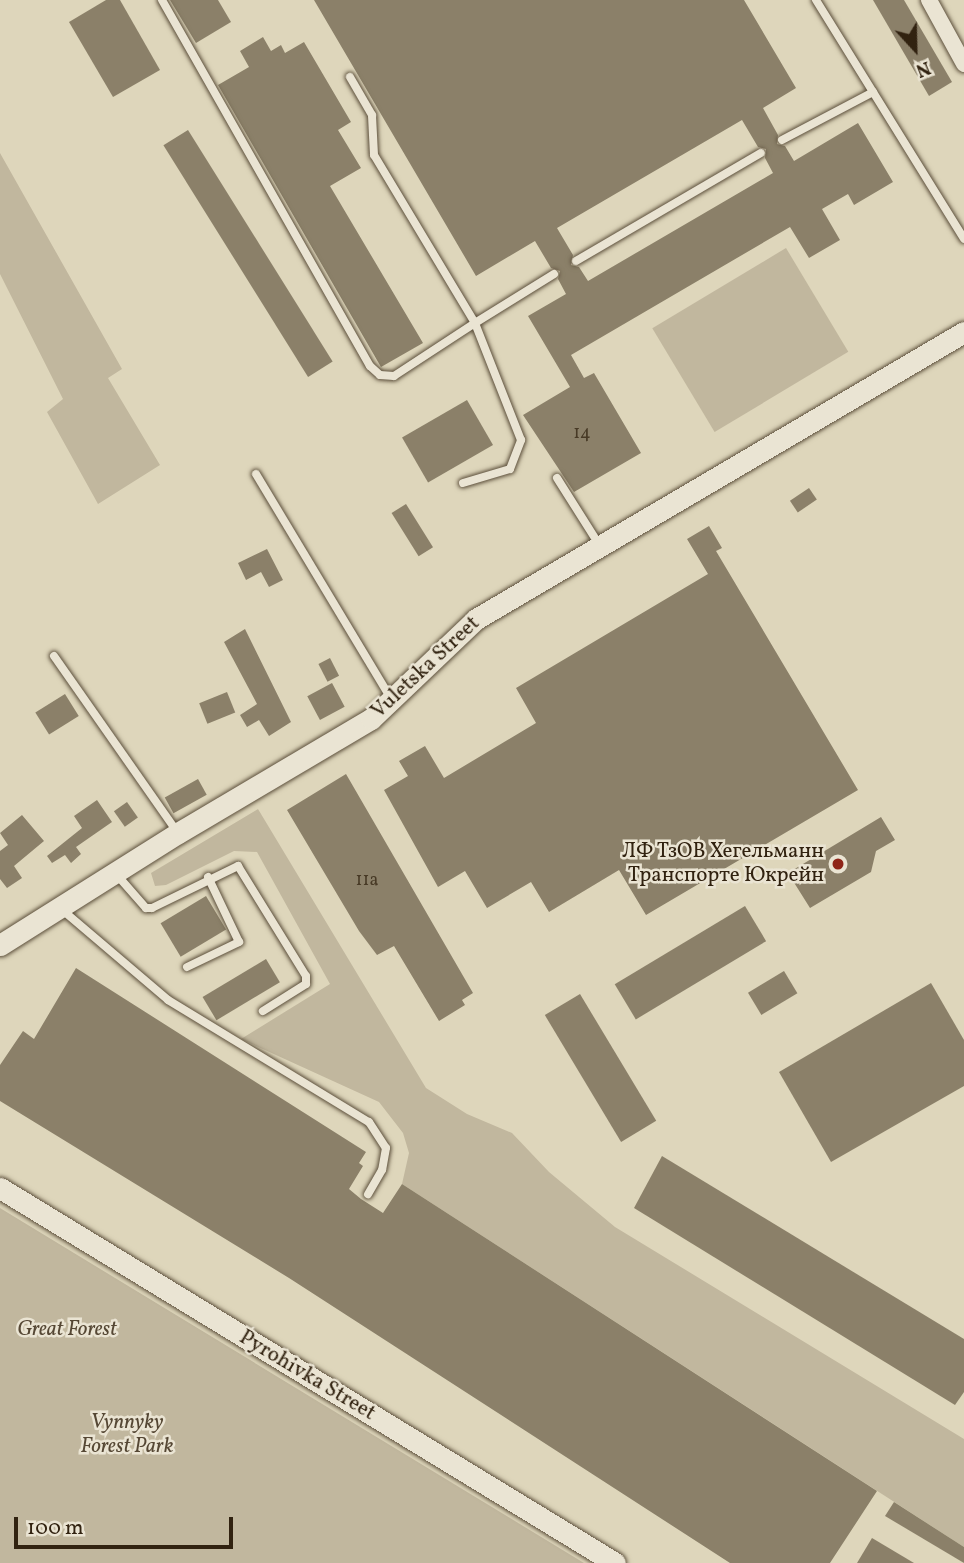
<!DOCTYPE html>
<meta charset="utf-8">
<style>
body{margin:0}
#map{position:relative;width:964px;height:1563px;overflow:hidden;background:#ded6bb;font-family:Vollkorn,serif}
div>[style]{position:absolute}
.green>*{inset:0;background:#c1b79e;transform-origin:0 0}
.building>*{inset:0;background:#8b8069;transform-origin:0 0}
.roads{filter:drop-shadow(0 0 2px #5c4f3b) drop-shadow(0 0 2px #5c4f3b)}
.lane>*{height:8px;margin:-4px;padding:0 4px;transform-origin:4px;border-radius:4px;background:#eae4d3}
.street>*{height:16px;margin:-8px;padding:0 8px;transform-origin:8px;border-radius:8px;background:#eae4d3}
.secondary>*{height:21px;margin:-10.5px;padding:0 10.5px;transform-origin:10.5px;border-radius:10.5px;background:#eae4d3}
.dots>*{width:19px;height:19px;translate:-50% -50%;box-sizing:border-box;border:4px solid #eae4d3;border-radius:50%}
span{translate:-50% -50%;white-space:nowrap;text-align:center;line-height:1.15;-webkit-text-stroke:5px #eae4d3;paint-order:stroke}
.number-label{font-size:18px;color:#483a26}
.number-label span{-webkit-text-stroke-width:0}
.street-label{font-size:21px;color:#312210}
.poi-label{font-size:21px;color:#312210}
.right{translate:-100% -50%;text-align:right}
.park-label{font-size:21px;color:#554734;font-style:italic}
.north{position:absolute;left:880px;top:14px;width:70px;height:70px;-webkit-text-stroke:5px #eae4d3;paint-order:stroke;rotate:158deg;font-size:19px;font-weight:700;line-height:28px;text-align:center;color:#312210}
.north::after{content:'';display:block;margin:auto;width:24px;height:32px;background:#312210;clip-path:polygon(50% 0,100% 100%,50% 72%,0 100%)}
.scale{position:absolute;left:14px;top:1517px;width:219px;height:32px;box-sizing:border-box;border:4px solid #312210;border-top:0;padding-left:9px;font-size:21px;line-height:24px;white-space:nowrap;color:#312210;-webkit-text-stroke:5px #eae4d3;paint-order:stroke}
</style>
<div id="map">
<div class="green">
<i style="clip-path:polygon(0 153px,122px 369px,108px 378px,160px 465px,98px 504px,47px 412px,63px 399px,0 274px)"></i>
<i style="left:786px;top:248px;width:121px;height:156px;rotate:59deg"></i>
<i style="clip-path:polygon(258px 809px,426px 1088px,467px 1114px,512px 1133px,549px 1172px,615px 1227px,964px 1439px,964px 1547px,402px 1184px,409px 1153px,403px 1133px,379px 1102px,241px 1039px,330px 984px,257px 852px,234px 851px,166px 885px,155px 886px,151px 873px)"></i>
<i style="clip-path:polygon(0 1208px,584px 1563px,0 1563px)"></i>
</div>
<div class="building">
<i style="clip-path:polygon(106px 0,120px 0,160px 70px,113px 97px,69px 22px)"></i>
<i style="clip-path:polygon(170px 0,218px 0,231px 22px,196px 43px)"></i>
<i style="clip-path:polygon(evenodd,314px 0,744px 0,796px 88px,763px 108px,778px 135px,777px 144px,785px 146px,794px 161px,858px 123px,893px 182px,854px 205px,848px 194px,822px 209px,840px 240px,809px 258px,790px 227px,571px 355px,584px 378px,594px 373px,641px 453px,574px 492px,523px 415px,570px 387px,528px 316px,566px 294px,558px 279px,560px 271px,551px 268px,535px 241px,476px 276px,314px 0,742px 120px,758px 147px,766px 149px,765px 158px,773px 173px,588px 281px,579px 267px,571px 265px,573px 255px,557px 228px,742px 120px)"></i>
<i style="clip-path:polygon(873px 0,904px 0,952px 82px,929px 96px)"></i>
<i style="clip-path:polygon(263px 37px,271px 51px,281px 45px,285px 53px,304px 42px,351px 122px,338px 130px,361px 168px,330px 186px,423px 343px,381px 367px,218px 85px,249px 67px,240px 51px)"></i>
<i style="left:188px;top:130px;width:273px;height:29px;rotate:58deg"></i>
<i style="left:467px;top:400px;width:52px;height:75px;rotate:60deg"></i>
<i style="left:809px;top:488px;width:14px;height:23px;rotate:56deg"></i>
<i style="left:406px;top:504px;width:51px;height:17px;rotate:58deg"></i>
<i style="clip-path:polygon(709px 526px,722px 548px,716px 551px,858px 790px,646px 915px,619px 870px,549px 912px,531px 882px,487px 908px,465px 871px,438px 887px,384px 790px,408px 776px,399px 761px,425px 746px,444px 778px,536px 723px,516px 688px,708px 574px,687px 539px)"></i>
<i style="clip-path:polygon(267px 549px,283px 580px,269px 587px,261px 572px,246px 580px,238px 563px)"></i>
<i style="clip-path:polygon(245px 629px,291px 722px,269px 736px,259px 720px,247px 727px,240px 715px,257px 704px,224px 642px)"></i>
<i style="left:330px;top:658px;width:20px;height:13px;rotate:63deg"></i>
<i style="left:332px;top:683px;width:27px;height:28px;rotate:62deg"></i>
<i style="left:227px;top:692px;width:22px;height:30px;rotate:68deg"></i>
<i style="left:65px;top:694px;width:26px;height:35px;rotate:58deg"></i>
<i style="clip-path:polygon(346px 774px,473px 993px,462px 1000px,465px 1005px,439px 1021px,394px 946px,377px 955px,359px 931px,287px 810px)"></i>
<i style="left:198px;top:779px;width:18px;height:38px;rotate:61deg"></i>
<i style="clip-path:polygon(97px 800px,112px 822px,76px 847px,81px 854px,71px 863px,65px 855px,52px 863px,47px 856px,82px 828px,74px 816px)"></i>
<i style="left:127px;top:802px;width:19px;height:16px;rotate:55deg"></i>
<i style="clip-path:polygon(22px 815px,44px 841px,14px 866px,22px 878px,7px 888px,0 879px,0 851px,8px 845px,0 833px)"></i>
<i style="clip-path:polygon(881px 817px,895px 840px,876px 851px,871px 872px,810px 908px,788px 873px)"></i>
<i style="left:206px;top:896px;width:39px;height:53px;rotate:59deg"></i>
<i style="left:745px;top:906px;width:41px;height:152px;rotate:59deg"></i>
<i style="left:266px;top:959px;width:27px;height:74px;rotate:59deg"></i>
<i style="clip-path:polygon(76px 968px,366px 1152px,359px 1163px,363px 1166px,349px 1189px,361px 1199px,383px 1213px,402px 1184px,877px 1491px,830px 1563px,730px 1563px,289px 1278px,0 1101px,0 1065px,23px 1031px,34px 1039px)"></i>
<i style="left:784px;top:971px;width:26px;height:42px;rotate:59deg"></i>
<i style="clip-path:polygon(931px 983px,964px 1040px,964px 1086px,831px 1162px,779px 1072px)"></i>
<i style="left:580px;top:994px;width:148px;height:41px;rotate:59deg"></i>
<i style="clip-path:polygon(662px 1156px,964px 1339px,964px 1392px,955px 1405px,634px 1208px)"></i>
<i style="clip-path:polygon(894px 1502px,964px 1547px,964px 1563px,885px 1516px)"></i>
<i style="clip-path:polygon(872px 1538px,914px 1563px,857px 1563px)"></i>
</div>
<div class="roads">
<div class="lane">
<i style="left:162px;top:0;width:421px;rotate:60.4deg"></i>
<i style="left:370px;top:366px;width:13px;rotate:42deg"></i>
<i style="left:380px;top:375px;width:14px;rotate:4deg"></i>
<i style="left:394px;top:376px;width:97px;rotate:-33.2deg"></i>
<i style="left:475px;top:323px;width:196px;rotate:-121deg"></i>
<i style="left:374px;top:155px;width:40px;rotate:-92.9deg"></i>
<i style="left:372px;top:115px;width:44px;rotate:-120.1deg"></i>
<i style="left:816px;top:0;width:281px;rotate:58.2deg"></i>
<i style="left:782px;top:140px;width:103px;rotate:-27.8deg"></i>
<i style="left:576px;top:261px;width:214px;rotate:-30.3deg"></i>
<i style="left:256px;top:474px;width:260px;rotate:59deg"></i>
<i style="left:557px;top:478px;width:80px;rotate:57.7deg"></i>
<i style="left:463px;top:483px;width:49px;rotate:-16.6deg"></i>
<i style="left:510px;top:469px;width:31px;rotate:-69deg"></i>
<i style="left:521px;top:440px;width:126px;rotate:-111.5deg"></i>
<i style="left:475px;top:323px;width:93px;rotate:-31.8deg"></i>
<i style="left:54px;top:656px;width:216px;rotate:55deg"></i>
<i style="left:117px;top:875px;width:44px;rotate:48.7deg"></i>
<i style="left:146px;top:908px;width:6px"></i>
<i style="left:152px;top:908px;width:96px;rotate:-26deg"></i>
<i style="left:238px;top:866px;width:129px;rotate:58.3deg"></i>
<i style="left:306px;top:976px;width:8px;rotate:90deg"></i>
<i style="left:306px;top:984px;width:51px;rotate:147.9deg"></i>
<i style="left:60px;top:908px;width:142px;rotate:40.4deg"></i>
<i style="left:168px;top:1000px;width:235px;rotate:31.3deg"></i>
<i style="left:369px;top:1122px;width:31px;rotate:57deg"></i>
<i style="left:386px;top:1148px;width:22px;rotate:100deg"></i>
<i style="left:382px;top:1170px;width:28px;rotate:120deg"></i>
<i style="left:187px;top:967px;width:58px;rotate:-25.7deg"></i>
<i style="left:239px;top:942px;width:72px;rotate:-115.5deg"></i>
</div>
<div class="street">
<i style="left:929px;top:0;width:73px;rotate:61.3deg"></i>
</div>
<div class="secondary">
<i style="left:0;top:945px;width:210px;rotate:-32.2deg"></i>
<i style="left:178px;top:833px;width:224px;rotate:-30.6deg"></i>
<i style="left:371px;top:719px;width:145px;rotate:-43.6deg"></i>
<i style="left:476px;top:619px;width:566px;rotate:-30.46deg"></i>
<i style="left:0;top:1188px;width:720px;rotate:31.37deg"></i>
</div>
</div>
<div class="dots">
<i style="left:838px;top:864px;background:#8f2418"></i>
</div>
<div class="number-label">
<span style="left:582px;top:434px">14</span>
<span style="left:367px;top:881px">11а</span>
</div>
<div class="street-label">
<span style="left:426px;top:668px;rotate:-43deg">Vuletska Street</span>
<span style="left:307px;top:1376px;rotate:31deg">Pyrohivka Street</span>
</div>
<div class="poi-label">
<span class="right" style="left:824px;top:864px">ЛФ ТзОВ Хегельманн<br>Транспорте Юкрейн</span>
</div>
<div class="park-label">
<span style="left:67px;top:1330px">Great Forest</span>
<span style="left:127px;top:1435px">Vynnyky<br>Forest Park</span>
</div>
<div class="north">N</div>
<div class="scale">100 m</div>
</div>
